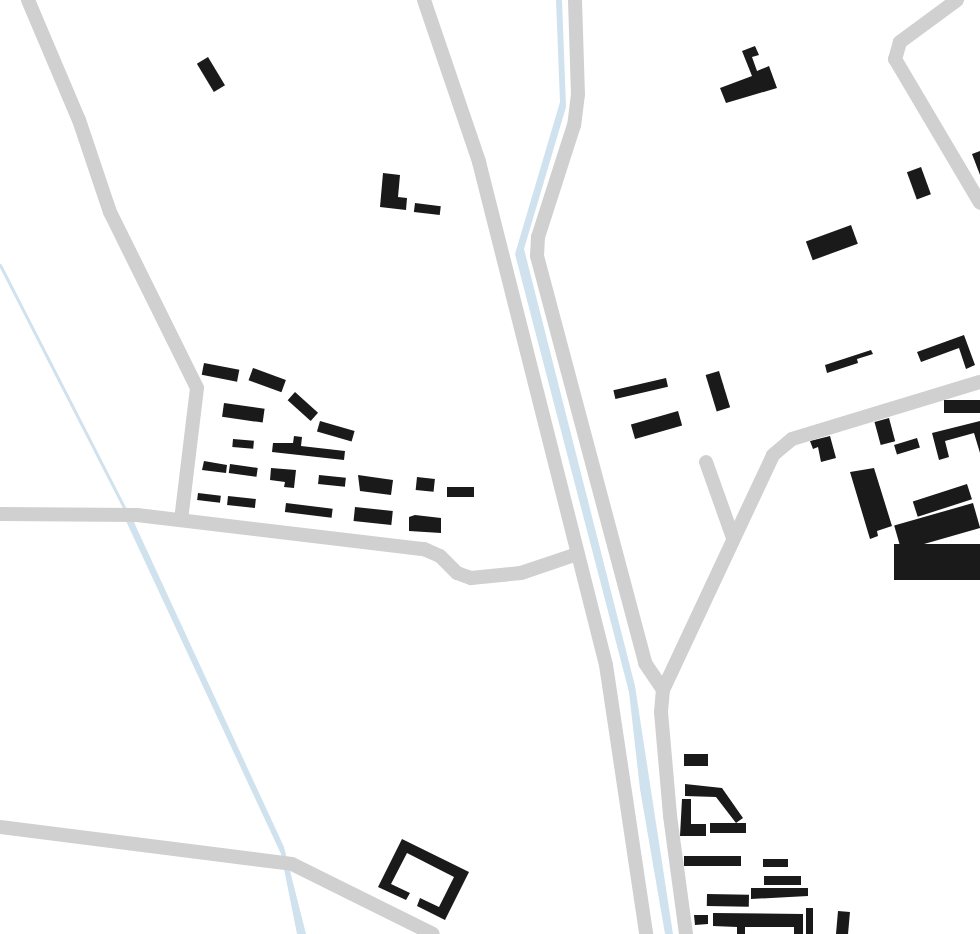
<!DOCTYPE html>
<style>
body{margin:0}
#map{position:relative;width:980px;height:934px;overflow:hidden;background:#fff;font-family:"Fira Sans",sans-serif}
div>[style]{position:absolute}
.water>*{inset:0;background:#cfe2ee}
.stream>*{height:3px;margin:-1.5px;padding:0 1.5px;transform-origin:1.5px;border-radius:1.5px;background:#cfe2ee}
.building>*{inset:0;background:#1a1a1a;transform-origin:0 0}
.minor>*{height:14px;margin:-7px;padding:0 7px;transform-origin:7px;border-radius:7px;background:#d0d0d0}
span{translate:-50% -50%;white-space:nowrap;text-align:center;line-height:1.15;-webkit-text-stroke:6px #fff;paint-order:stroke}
</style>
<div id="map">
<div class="water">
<i style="clip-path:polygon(556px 0,562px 0,566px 107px,524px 249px,635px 686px,673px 934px,665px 934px,640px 789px,629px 692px,515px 254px,560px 102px)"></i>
<i style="clip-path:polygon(132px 518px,284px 847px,306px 934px,297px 934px,281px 854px,126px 521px)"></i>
</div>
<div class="stream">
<i style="left:0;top:265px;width:276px;rotate:62.9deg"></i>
</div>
<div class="building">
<i style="clip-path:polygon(755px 46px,759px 55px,752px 57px,757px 71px,769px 66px,777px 88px,726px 103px,720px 88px,752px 76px,742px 51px)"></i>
<i style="left:208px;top:57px;width:33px;height:13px;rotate:59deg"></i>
<i style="clip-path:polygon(980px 151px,980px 175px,972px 154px)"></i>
<i style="left:921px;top:167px;width:29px;height:15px;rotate:70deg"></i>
<i style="clip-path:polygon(383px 173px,400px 175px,398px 197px,407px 198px,406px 210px,380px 207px)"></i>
<i style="left:415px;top:203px;width:26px;height:9px;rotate:7deg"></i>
<i style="left:851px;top:225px;width:20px;height:48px;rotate:70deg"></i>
<i style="clip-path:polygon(964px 335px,975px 365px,966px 369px,959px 348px,921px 362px,917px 352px)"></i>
<i style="clip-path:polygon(871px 350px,873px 354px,857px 359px,858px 363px,827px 373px,825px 365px)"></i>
<i style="left:204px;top:363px;width:36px;height:12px;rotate:11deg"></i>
<i style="left:253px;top:368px;width:35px;height:13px;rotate:20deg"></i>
<i style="left:719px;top:371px;width:38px;height:14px;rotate:73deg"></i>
<i style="left:666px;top:378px;width:9px;height:54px;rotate:77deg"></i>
<i style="left:295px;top:392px;width:31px;height:11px;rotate:42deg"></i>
<i style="left:980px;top:400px;width:13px;height:36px;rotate:90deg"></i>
<i style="left:224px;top:403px;width:41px;height:14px;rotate:8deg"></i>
<i style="left:678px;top:411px;width:15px;height:49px;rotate:74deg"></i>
<i style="left:889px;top:418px;width:24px;height:15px;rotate:75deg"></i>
<i style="left:320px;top:421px;width:36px;height:11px;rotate:16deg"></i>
<i style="clip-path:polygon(980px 421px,980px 453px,974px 433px,945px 441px,949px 457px,939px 460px,932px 433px)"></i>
<i style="clip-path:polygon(294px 436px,302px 437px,301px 446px,345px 451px,344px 460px,272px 452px,273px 443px,293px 443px)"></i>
<i style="clip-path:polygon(830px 436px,836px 458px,821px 462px,818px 447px,813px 449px,810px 441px)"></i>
<i style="left:917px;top:438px;width:10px;height:24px;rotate:73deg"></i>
<i style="left:233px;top:439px;width:21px;height:8px;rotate:5deg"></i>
<i style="clip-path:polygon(204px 461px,227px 465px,226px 473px,202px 470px)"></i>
<i style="left:230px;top:464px;width:28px;height:9px;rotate:8deg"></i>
<i style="clip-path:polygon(271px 468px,296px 470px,294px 488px,284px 487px,285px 482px,270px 480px)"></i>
<i style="clip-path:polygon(874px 468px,892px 526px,877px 531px,878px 536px,870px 539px,850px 472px)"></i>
<i style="left:319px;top:475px;width:27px;height:9px;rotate:6deg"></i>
<i style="clip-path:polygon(358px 475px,393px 480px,391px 495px,360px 491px)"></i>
<i style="left:417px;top:477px;width:18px;height:13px;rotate:6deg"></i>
<i style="left:967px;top:484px;width:16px;height:57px;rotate:72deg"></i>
<i style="left:447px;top:487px;width:27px;height:10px"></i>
<i style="left:198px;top:493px;width:23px;height:7px;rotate:7deg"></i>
<i style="left:228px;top:496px;width:28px;height:9px;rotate:6deg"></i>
<i style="left:286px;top:503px;width:47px;height:9px;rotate:7deg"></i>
<i style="left:973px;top:503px;width:26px;height:82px;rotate:74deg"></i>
<i style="left:355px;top:507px;width:38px;height:14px;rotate:6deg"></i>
<i style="clip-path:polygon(415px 515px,441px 518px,441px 533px,409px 531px,409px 517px)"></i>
<i style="left:980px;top:544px;width:36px;height:86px;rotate:90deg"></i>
<i style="left:684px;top:754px;width:24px;height:12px"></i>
<i style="clip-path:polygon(685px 784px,722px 788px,743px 818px,736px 823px,716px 797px,685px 796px)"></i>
<i style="clip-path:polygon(682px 799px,691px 799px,691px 824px,706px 824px,706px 836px,680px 836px)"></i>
<i style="left:710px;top:823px;width:36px;height:10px"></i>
<i style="clip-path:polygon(402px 839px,469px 872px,445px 920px,417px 906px,420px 898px,439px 907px,454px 877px,407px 853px,391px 884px,410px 893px,406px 900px,378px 887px)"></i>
<i style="left:684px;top:856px;width:57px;height:10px"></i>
<i style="left:763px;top:859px;width:25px;height:8px"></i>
<i style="left:801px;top:876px;width:9px;height:37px;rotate:90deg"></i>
<i style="clip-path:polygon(751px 888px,808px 888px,808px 896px,751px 899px)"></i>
<i style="left:707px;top:894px;width:42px;height:12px;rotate:1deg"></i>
<i style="left:806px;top:908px;width:7px;height:26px"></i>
<i style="left:838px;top:911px;width:12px;height:23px;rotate:5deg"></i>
<i style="clip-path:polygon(713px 913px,803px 914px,803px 934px,794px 934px,794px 927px,745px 927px,745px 934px,737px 934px,737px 927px,713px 926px)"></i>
<i style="clip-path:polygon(694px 915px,708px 915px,708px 924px,695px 925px)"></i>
</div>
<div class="minor">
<i style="left:28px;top:0;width:130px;rotate:67deg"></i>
<i style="left:79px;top:120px;width:97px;rotate:71.4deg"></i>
<i style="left:110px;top:212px;width:196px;rotate:63.7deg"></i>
<i style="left:197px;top:388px;width:133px;rotate:96.9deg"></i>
<i style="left:424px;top:0;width:171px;rotate:71.2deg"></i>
<i style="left:479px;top:162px;width:519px;rotate:75.83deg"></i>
<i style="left:606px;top:665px;width:272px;rotate:81.5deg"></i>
<i style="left:575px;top:0;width:94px;rotate:88.2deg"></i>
<i style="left:578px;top:94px;width:31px;rotate:97deg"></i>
<i style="left:574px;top:125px;width:118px;rotate:107.8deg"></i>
<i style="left:538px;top:237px;width:19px;rotate:93deg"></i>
<i style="left:537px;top:256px;width:421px;rotate:75.1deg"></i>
<i style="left:645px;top:663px;width:32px;rotate:56deg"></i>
<i style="left:957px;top:0;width:71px;rotate:143.6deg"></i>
<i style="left:900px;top:42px;width:18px;rotate:106deg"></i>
<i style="left:895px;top:59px;width:167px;rotate:59.4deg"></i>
<i style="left:706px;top:462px;width:81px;rotate:70.4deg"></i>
<i style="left:0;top:514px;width:137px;rotate:0.4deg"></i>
<i style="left:137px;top:515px;width:289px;rotate:6.8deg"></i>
<i style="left:424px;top:549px;width:17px;rotate:24deg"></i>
<i style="left:440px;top:556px;width:24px;rotate:45deg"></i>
<i style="left:457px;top:573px;width:15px;rotate:20deg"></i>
<i style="left:471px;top:578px;width:50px;rotate:-5.7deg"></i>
<i style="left:521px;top:573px;width:59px;rotate:-18.7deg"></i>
<i style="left:0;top:827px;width:294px;rotate:7.2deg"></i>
<i style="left:292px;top:864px;width:157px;rotate:26.4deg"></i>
<i style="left:686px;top:934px;width:120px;rotate:-97.7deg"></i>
<i style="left:670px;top:815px;width:103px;rotate:-95deg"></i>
<i style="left:661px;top:712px;width:22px;rotate:-85deg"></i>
<i style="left:663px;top:690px;width:259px;rotate:-64.9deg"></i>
<i style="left:773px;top:455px;width:25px;rotate:-40deg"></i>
<i style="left:792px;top:439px;width:196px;rotate:-16.9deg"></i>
</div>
</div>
